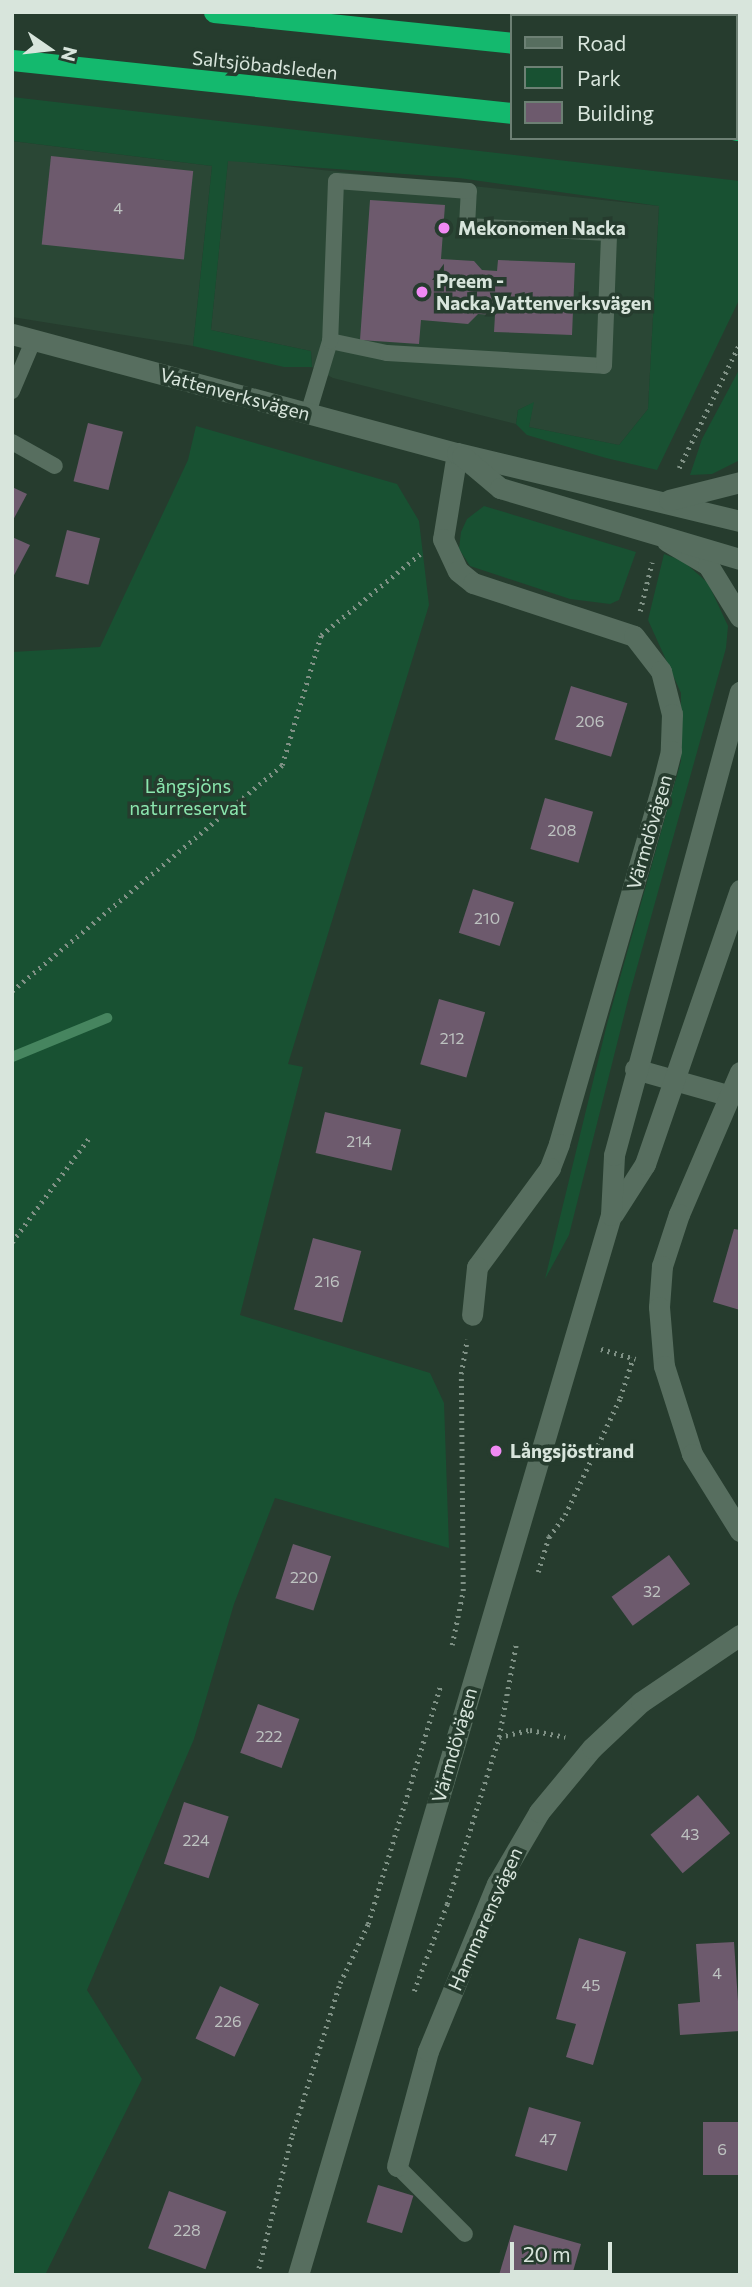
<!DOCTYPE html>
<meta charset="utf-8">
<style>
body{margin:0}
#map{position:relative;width:752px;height:2287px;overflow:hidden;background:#263c2e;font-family:Commissioner,sans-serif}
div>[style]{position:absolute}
.built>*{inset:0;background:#2a4735}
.green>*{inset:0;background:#185132}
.stream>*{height:10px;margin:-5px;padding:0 5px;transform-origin:5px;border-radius:5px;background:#46855f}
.building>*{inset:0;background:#6d5a6d;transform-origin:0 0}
.path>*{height:4.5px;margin-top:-2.25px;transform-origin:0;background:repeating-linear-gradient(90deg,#7f9185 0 2px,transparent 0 7px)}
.lane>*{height:16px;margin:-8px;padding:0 8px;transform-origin:8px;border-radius:8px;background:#576e5f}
.street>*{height:21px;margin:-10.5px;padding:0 10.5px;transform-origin:10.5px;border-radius:10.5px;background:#576e5f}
.secondary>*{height:21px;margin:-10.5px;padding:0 10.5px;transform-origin:10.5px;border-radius:10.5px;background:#576e5f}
.highway>*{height:21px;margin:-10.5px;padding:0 10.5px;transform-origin:10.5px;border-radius:10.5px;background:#14b96e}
.dots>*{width:19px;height:19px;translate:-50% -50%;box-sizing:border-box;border:4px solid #263c2e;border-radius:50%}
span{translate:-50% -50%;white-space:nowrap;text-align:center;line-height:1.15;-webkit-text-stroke:7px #263c2e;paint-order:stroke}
.number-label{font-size:16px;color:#bdc2c0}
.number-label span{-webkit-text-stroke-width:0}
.street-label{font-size:19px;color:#d8e5dc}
.poi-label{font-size:19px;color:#d8e5dc;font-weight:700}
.left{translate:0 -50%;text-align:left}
.park-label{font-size:19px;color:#8be6ae}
.frame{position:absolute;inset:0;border:14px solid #d8e5dc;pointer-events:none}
.legend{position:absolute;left:510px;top:14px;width:228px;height:126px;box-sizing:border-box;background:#263c2e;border:2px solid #6d8074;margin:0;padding:9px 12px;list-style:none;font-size:21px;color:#d8e5dc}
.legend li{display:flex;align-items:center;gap:14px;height:35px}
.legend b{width:35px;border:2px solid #6d8074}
.north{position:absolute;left:14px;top:14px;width:70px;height:70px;-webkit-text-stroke:5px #263c2e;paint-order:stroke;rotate:104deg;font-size:19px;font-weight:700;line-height:28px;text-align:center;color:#d8e5dc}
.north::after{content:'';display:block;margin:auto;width:24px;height:32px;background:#d8e5dc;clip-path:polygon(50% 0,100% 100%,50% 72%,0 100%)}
.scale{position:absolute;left:510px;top:2242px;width:102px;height:32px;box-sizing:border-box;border:4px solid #d8e5dc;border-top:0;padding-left:9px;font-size:21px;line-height:24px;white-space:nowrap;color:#d8e5dc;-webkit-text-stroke:5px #263c2e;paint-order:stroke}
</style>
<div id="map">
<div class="built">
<i style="clip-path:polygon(12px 141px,212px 166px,193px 346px,12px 317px)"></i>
<i style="clip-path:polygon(228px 160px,659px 206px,648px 409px,619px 445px,529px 427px,533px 403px,518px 410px,516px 424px,333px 378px,312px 367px,311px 351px,211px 330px)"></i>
</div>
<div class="green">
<i style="clip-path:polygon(594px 12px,740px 12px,740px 25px,736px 16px)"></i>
<i style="clip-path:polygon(12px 97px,740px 181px,740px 298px,657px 470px,606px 458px,527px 435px,516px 424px,518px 410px,534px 402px,529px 427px,619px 445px,648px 409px,659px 206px,459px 178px,228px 161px,211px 330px,311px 351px,312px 367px,284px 367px,193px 346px,212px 166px,12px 141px)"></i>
<i style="clip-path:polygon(740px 368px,740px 460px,712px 474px,690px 475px,702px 439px)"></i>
<i style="clip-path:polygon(196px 426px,397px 484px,419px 521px,429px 605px,288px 1064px,303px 1067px,240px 1315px,430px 1373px,444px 1403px,449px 1548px,275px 1498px,234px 1604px,194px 1739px,87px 1990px,142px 2079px,45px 2275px,12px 2275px,12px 652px,100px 647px,188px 460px)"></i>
<i style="clip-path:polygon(484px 506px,636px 552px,619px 600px,610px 604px,570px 599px,470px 566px,459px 549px,461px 532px,467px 519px)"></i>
<i style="clip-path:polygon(664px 554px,683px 561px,708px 583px,728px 626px,726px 648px,629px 996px,569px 1235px,545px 1279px,607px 1024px,681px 761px,681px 693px,648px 620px)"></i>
</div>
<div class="stream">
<i style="left:12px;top:1057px;width:103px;rotate:-22.3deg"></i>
</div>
<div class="building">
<i style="left:51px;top:156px;width:143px;height:89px;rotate:6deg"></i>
<i style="clip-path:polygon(370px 200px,445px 205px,441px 259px,474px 261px,482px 270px,497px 271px,498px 260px,575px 263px,572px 335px,494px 332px,495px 315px,478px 314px,468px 324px,421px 320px,419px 344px,360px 340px)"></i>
<i style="left:88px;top:423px;width:36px;height:60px;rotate:14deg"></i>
<i style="clip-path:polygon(12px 487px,27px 494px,12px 522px)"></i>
<i style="left:67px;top:530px;width:34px;height:48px;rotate:14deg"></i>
<i style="clip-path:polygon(12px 537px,30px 545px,12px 579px)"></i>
<i style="left:571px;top:686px;width:59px;height:56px;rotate:17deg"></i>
<i style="left:545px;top:798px;width:50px;height:53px;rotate:16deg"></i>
<i style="left:473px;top:889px;width:43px;height:46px;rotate:18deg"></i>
<i style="left:439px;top:999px;width:48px;height:68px;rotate:16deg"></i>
<i style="left:325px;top:1112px;width:78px;height:42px;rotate:13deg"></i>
<i style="clip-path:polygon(734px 1229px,740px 1230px,740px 1310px,713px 1302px)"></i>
<i style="left:313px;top:1238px;width:50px;height:74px;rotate:15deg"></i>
<i style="left:293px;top:1544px;width:40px;height:57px;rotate:18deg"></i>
<i style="left:669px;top:1555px;width:36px;height:71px;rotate:54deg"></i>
<i style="left:258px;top:1704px;width:44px;height:52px;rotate:20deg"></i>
<i style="left:698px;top:1795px;width:50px;height:62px;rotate:50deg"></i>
<i style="left:184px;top:1802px;width:47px;height:65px;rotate:18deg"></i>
<i style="clip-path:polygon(579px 1938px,626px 1952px,593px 2065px,566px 2057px,576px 2024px,556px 2019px)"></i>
<i style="clip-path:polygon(734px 1942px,740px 2031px,680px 2035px,678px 2004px,700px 2002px,696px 1944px)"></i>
<i style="left:220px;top:1986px;width:43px;height:58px;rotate:25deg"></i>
<i style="left:529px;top:2107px;width:54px;height:51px;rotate:16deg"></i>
<i style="left:740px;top:2122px;width:53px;height:37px;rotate:90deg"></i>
<i style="left:378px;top:2185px;width:37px;height:39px;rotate:17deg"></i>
<i style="left:169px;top:2191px;width:61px;height:61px;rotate:20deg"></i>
<i style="clip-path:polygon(514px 2225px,581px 2244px,572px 2275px,499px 2275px)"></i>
</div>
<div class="path">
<i style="left:679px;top:468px;width:139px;rotate:-64deg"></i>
<i style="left:640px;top:611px;width:50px;rotate:-76.2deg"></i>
<i style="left:12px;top:991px;width:352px;rotate:-39.9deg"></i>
<i style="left:282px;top:765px;width:136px;rotate:-73.3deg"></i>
<i style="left:321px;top:635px;width:128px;rotate:-39.3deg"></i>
<i style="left:12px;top:1242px;width:129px;rotate:-53.5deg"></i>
<i style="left:601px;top:1349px;width:36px;rotate:16deg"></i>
<i style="left:538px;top:1572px;width:37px;rotate:-73deg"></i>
<i style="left:549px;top:1537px;width:27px;rotate:-54deg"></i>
<i style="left:565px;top:1515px;width:129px;rotate:-64.8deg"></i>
<i style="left:620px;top:1398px;width:42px;rotate:-72deg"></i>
<i style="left:452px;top:1645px;width:55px;rotate:-78.5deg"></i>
<i style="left:463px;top:1591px;width:217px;rotate:-90.5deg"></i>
<i style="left:461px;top:1374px;width:35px;rotate:-80deg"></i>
<i style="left:499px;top:1737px;width:32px;rotate:-13deg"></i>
<i style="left:530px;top:1730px;width:36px;rotate:11deg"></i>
<i style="left:414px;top:1991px;width:93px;rotate:-69.2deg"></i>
<i style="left:447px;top:1904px;width:175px;rotate:-72.7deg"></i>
<i style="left:499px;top:1737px;width:95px;rotate:-79.6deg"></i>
<i style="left:257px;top:2275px;width:144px;rotate:-76deg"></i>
<i style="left:292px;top:2135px;width:159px;rotate:-72.5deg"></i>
<i style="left:340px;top:1983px;width:65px;rotate:-64.6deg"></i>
<i style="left:368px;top:1924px;width:248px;rotate:-73.1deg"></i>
</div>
<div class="lane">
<i style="left:12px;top:391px;width:56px;rotate:-67.1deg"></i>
<i style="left:308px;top:414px;width:76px;rotate:-73.2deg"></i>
<i style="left:330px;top:341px;width:58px;rotate:11.9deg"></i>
<i style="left:387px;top:353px;width:217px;rotate:3.4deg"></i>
<i style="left:604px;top:366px;width:133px;rotate:-87.8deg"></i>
<i style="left:609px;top:233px;width:142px;rotate:-177.2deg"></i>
<i style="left:467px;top:226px;width:35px;rotate:-87deg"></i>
<i style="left:469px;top:191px;width:133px;rotate:-175.7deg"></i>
<i style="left:336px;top:181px;width:160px;rotate:92.1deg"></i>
<i style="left:12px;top:442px;width:49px;rotate:29.2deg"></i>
<i style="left:397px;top:2166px;width:96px;rotate:45deg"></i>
</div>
<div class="street">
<i style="left:457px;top:453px;width:87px;rotate:99.2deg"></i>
<i style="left:443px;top:539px;width:35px;rotate:65deg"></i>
<i style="left:458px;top:571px;width:19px;rotate:39deg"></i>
<i style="left:473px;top:583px;width:169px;rotate:18.2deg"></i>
<i style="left:634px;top:636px;width:44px;rotate:52.4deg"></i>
<i style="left:661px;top:671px;width:44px;rotate:75.7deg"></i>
<i style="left:672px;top:714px;width:37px;rotate:92deg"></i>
<i style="left:671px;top:751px;width:40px;rotate:104.4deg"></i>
<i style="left:661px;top:790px;width:368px;rotate:106.1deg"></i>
<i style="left:559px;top:1144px;width:26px;rotate:111deg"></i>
<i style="left:550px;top:1168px;width:123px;rotate:126.4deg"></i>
<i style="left:477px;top:1267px;width:48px;rotate:95.9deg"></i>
<i style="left:667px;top:541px;width:48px;rotate:30.3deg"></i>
<i style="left:708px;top:565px;width:61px;rotate:58.4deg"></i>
<i style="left:635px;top:1069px;width:100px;rotate:15.7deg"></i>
<i style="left:740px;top:1072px;width:155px;rotate:113.2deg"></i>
<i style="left:679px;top:1214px;width:55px;rotate:108.1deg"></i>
<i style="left:662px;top:1266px;width:41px;rotate:94.2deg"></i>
<i style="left:659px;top:1307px;width:59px;rotate:85.2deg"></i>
<i style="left:664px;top:1366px;width:92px;rotate:72.3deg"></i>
<i style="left:692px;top:1454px;width:91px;rotate:58.1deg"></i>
<i style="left:397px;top:2166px;width:119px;rotate:-74.9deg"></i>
<i style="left:428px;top:2051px;width:181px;rotate:-67.6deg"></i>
<i style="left:497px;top:1884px;width:83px;rotate:-59.7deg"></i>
<i style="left:539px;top:1812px;width:83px;rotate:-50.4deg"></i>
<i style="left:592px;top:1748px;width:67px;rotate:-43.2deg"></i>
<i style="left:641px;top:1702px;width:120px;rotate:-34.1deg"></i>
</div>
<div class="secondary">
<i style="left:12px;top:334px;width:461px;rotate:15deg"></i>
<i style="left:457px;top:453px;width:291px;rotate:13.5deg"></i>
<i style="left:462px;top:456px;width:50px;rotate:40.1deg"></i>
<i style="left:500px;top:488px;width:250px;rotate:16.5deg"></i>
<i style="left:669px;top:500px;width:73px;rotate:-14.2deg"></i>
<i style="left:613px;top:1214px;width:59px;rotate:-57.4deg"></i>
<i style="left:645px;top:1164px;width:290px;rotate:-70.9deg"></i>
<i style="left:298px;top:2275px;width:1105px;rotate:-73.55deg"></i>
<i style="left:611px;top:1215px;width:60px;rotate:-87.1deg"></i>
<i style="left:614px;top:1155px;width:480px;rotate:-74.8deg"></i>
</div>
<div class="highway">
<i style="left:214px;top:12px;width:300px;rotate:5.9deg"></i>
<i style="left:736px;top:57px;width:4px"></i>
<i style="left:12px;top:60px;width:503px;rotate:6.05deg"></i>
<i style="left:736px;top:130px;width:4px"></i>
</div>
<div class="dots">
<i style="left:444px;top:228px;background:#f18af4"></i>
<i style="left:422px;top:292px;background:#f18af4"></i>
<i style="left:496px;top:1451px;background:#f18af4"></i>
</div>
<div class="number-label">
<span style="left:118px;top:208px">4</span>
<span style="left:590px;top:721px">206</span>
<span style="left:562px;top:830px">208</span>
<span style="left:487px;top:918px">210</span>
<span style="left:452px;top:1038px">212</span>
<span style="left:359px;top:1141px">214</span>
<span style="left:327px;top:1281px">216</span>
<span style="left:304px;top:1577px">220</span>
<span style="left:652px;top:1591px">32</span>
<span style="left:269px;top:1736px">222</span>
<span style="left:690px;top:1834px">43</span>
<span style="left:196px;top:1840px">224</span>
<span style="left:717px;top:1973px">4</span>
<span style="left:591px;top:1985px">45</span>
<span style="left:228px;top:2021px">226</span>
<span style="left:548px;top:2139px">47</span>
<span style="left:722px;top:2149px">6</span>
<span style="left:187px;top:2230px">228</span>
</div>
<div class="street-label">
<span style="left:265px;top:65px;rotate:6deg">Saltsjöbadsleden</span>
<span style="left:235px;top:394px;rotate:15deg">Vattenverksvägen</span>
<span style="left:649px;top:832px;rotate:-74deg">Värmdövägen</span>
<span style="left:454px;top:1745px;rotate:-74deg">Värmdövägen</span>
<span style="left:485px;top:1919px;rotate:-66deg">Hammarensvägen</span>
</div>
<div class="poi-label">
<span class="left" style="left:458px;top:228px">Mekonomen Nacka</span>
<span class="left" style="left:436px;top:292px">Preem -<br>Nacka,Vattenverksvägen</span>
<span class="left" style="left:510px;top:1451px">Långsjöstrand</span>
</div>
<div class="park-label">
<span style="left:188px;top:797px">Långsjöns<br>naturreservat</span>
</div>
<div class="frame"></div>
<ul class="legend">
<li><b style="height:9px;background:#576e5f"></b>Road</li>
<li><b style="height:19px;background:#185132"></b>Park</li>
<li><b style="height:19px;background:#6d5a6d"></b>Building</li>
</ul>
<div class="north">N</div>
<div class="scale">20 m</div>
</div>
